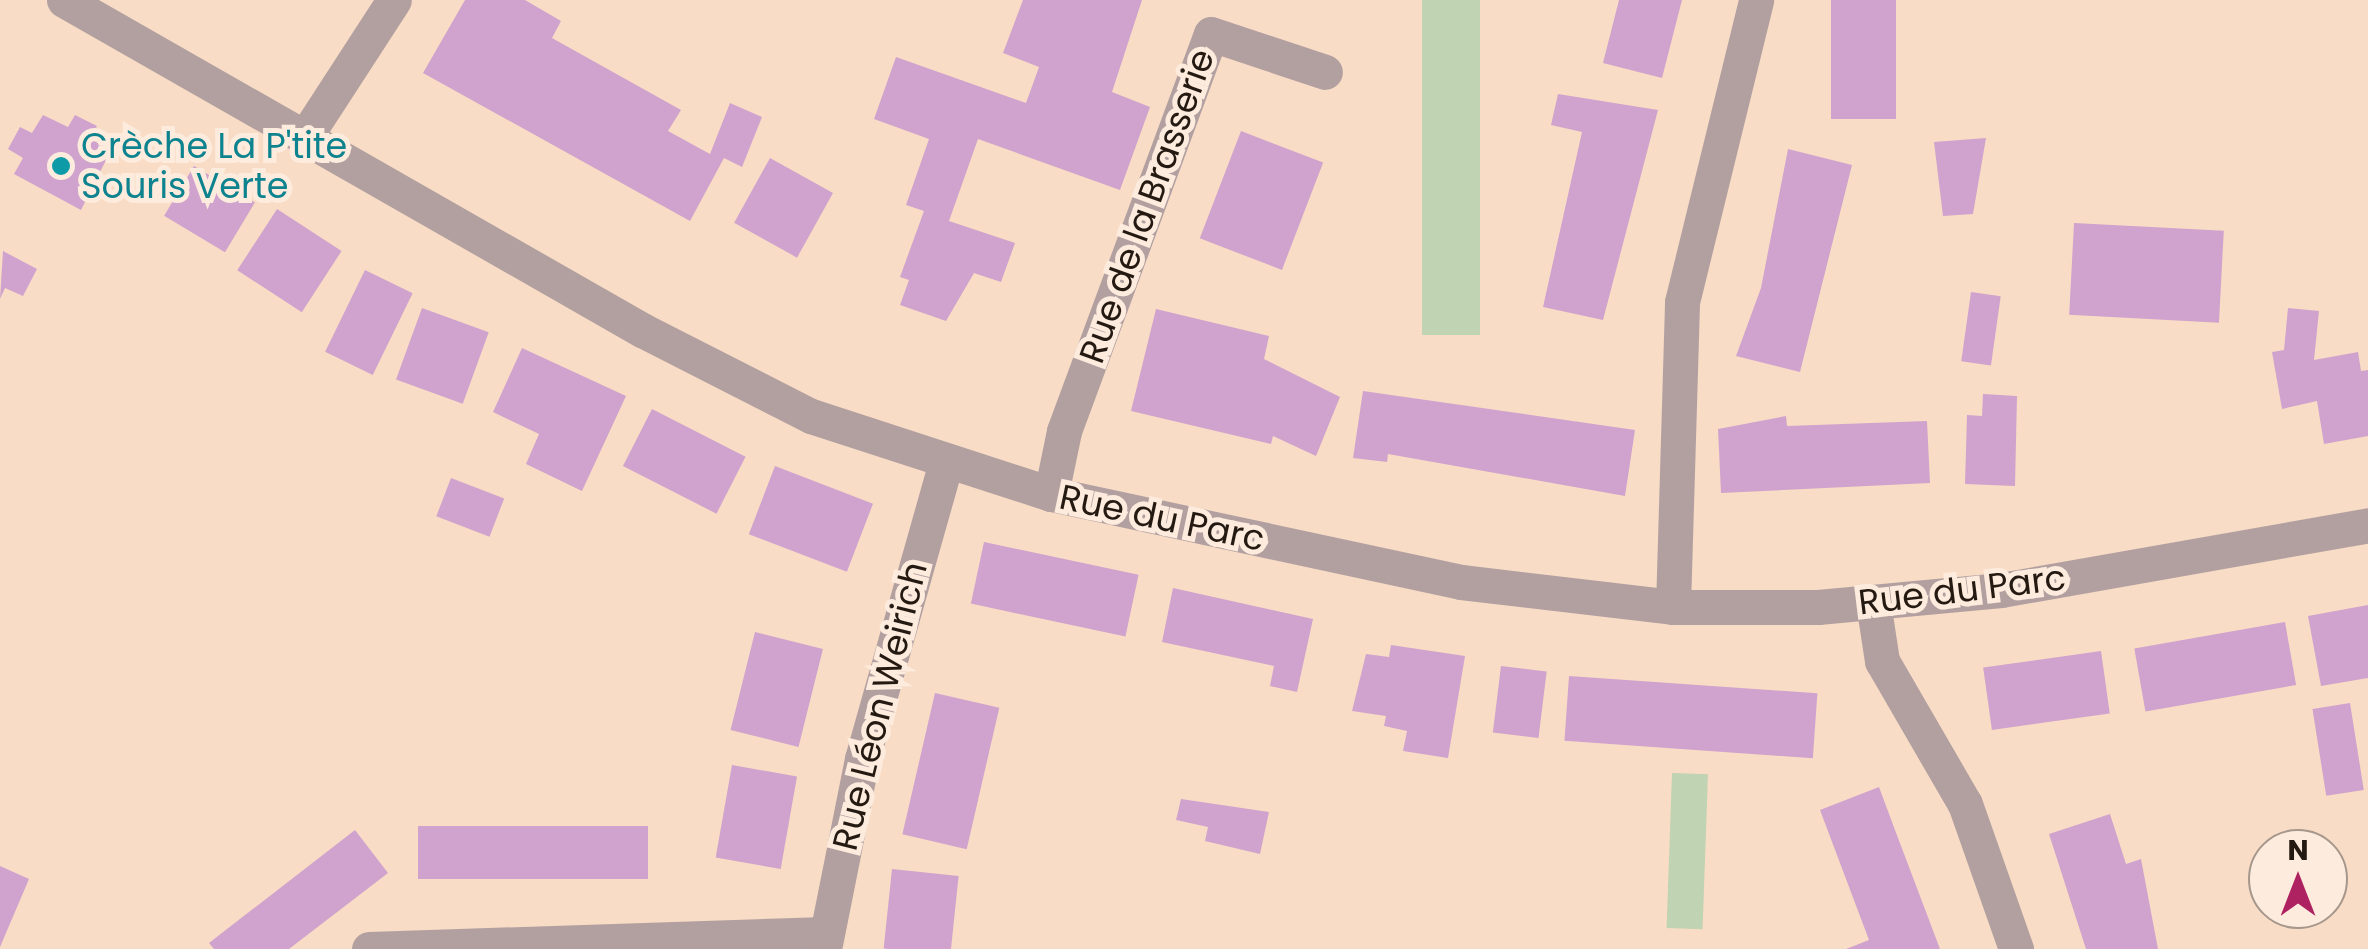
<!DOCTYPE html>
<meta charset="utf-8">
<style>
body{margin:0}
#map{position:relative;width:2368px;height:949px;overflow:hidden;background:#f9dcc5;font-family:Poppins,sans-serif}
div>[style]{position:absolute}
.green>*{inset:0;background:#c0d3b2;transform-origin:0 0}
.building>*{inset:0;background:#cfa3cd;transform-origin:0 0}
.street>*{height:35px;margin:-17.5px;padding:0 17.5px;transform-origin:17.5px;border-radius:17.5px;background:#b2a0a1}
.dots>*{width:28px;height:28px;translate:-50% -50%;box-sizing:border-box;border:5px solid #fdebdd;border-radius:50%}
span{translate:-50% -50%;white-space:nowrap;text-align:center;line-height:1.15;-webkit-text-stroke:10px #fdebdd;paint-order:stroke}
.culture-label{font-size:35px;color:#0d838f}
.left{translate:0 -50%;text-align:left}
.street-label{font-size:35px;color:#241a12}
.north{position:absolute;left:2248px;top:829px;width:100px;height:100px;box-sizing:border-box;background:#fdebdd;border:2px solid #a6978c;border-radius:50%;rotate:0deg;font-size:28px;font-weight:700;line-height:40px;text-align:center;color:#241a12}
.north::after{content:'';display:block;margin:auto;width:35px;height:45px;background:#ae2261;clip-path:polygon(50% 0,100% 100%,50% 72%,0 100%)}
</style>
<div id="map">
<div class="green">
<i style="left:1422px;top:0;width:58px;height:335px"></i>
<i style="left:1672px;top:773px;width:36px;height:155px;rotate:2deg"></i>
</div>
<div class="building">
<i style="clip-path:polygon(465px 0,525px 0,561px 21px,552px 38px,681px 110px,668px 131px,710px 154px,730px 103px,762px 117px,742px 167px,724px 158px,690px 221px,423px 73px)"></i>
<i style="clip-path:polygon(1023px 0,1142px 0,1112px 92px,1150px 107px,1120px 190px,978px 139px,949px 221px,1015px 243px,1001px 282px,974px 273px,946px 321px,900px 305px,909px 280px,900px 277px,924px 211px,906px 205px,929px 139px,874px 119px,896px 57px,1026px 103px,1039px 67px,1003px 53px)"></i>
<i style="clip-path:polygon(1619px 0,1682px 0,1662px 78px,1603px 63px)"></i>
<i style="left:1831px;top:0;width:65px;height:119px"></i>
<i style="clip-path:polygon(1558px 94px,1658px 110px,1603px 320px,1543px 307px,1582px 132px,1551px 125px)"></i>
<i style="clip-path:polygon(43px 115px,68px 127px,75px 115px,97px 126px,90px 139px,111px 150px,81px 210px,14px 174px,23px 158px,8px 149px,20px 127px,32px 133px)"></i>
<i style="left:1241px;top:131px;width:88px;height:115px;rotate:21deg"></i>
<i style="clip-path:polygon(1986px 138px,1973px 214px,1943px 216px,1934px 142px)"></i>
<i style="clip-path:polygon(1788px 149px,1852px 165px,1800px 372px,1736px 356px,1761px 288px)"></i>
<i style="left:770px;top:158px;width:72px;height:74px;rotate:29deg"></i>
<i style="left:194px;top:166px;width:71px;height:58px;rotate:31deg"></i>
<i style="left:277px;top:209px;width:77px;height:73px;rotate:33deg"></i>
<i style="left:2074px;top:223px;width:150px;height:92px;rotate:3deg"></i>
<i style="clip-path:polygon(3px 251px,37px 269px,23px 296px,5px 288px,0 299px)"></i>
<i style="left:365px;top:270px;width:53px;height:91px;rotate:26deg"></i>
<i style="left:1971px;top:292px;width:30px;height:70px;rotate:8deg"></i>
<i style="left:422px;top:308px;width:71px;height:76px;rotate:20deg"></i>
<i style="clip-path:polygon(2288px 308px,2319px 311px,2314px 360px,2358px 352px,2361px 371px,2368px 370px,2368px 436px,2324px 444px,2317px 401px,2282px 409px,2272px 352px,2284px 350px)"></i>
<i style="clip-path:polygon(1156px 309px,1269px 336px,1264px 359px,1340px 397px,1316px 456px,1273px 436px,1271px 444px,1131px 411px)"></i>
<i style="clip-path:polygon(522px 348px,626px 396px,582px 491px,526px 464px,539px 434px,493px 412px)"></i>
<i style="clip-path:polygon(1363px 391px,1635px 430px,1625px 496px,1388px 454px,1387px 462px,1353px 458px)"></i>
<i style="clip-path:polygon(1983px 394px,2017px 396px,2015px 486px,1965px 484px,1967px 415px,1982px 416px)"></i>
<i style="left:652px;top:409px;width:105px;height:64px;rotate:27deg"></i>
<i style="clip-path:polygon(1786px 416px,1787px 426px,1927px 421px,1930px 483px,1721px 493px,1718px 429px)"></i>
<i style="left:775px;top:466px;width:105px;height:73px;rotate:21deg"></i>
<i style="left:451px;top:478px;width:57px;height:41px;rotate:21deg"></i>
<i style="left:984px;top:542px;width:158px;height:63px;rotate:12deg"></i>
<i style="clip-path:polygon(1173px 588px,1313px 619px,1297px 692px,1270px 686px,1274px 666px,1162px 642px)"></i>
<i style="clip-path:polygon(2368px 605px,2368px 678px,2321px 686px,2308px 616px)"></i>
<i style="left:2285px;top:622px;width:64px;height:153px;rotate:80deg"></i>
<i style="left:755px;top:632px;width:70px;height:101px;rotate:14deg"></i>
<i style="clip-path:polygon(1391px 645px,1465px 656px,1448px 758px,1403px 751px,1407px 731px,1384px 726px,1386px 716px,1352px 711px,1366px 654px,1389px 657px)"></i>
<i style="left:2101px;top:651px;width:63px;height:119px;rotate:82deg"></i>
<i style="left:1501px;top:666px;width:46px;height:67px;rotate:7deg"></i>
<i style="left:1569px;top:676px;width:249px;height:65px;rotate:4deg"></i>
<i style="left:935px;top:693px;width:66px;height:145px;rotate:13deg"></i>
<i style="left:2350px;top:703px;width:88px;height:38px;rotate:81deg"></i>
<i style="left:732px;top:765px;width:66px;height:94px;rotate:10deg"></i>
<i style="clip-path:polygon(1879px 787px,1895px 830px,1940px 949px,1846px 949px,1869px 940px,1820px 810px)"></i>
<i style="clip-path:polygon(1181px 799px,1269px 812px,1260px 854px,1205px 841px,1208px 827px,1176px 820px)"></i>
<i style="clip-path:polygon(2110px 814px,2126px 864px,2141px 859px,2158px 949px,2086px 949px,2049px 834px)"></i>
<i style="left:648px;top:826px;width:53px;height:230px;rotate:90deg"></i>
<i style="clip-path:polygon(355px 830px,388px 873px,289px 949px,214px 949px,209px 943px)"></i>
<i style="clip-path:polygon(0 866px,29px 879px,0 947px)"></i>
<i style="left:892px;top:869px;width:67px;height:80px;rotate:6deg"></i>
</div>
<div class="street">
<i style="left:64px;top:0;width:666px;rotate:29.72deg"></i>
<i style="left:642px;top:330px;width:190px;rotate:27deg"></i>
<i style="left:811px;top:416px;width:252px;rotate:18deg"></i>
<i style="left:1051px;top:494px;width:419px;rotate:12.1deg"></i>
<i style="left:1461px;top:582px;width:213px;rotate:6.7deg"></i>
<i style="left:1673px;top:607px;width:145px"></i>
<i style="left:1818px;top:607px;width:184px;rotate:-5.3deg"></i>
<i style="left:2001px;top:590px;width:373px;rotate:-10deg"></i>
<i style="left:305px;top:137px;width:163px;rotate:-57deg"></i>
<i style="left:1051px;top:494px;width:64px;rotate:-78.3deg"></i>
<i style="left:1064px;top:431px;width:423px;rotate:-69.7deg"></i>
<i style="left:1211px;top:34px;width:120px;rotate:18.4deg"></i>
<i style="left:1873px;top:602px;width:60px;rotate:81.3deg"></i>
<i style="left:1882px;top:661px;width:165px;rotate:59.9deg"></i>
<i style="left:1965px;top:804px;width:154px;rotate:70.6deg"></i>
<i style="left:1673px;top:607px;width:305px;rotate:-88.3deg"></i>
<i style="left:1682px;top:302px;width:311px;rotate:-76.2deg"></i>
<i style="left:369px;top:949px;width:456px;rotate:-1.9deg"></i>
<i style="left:824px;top:949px;width:194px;rotate:-78.7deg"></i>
<i style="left:862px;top:759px;width:305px;rotate:-74.2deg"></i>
</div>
<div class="dots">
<i style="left:61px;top:166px;background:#0f9aa8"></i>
</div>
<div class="culture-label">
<span class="left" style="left:81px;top:166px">Crèche La P'tite<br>Souris Verte</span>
</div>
<div class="street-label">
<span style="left:1147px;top:206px;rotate:-70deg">Rue de la Brasserie</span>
<span style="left:1162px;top:518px;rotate:12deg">Rue du Parc</span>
<span style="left:1962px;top:590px;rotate:-7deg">Rue du Parc</span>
<span style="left:880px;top:706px;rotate:-76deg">Rue Léon Weirich</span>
</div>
<div class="north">N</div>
</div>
